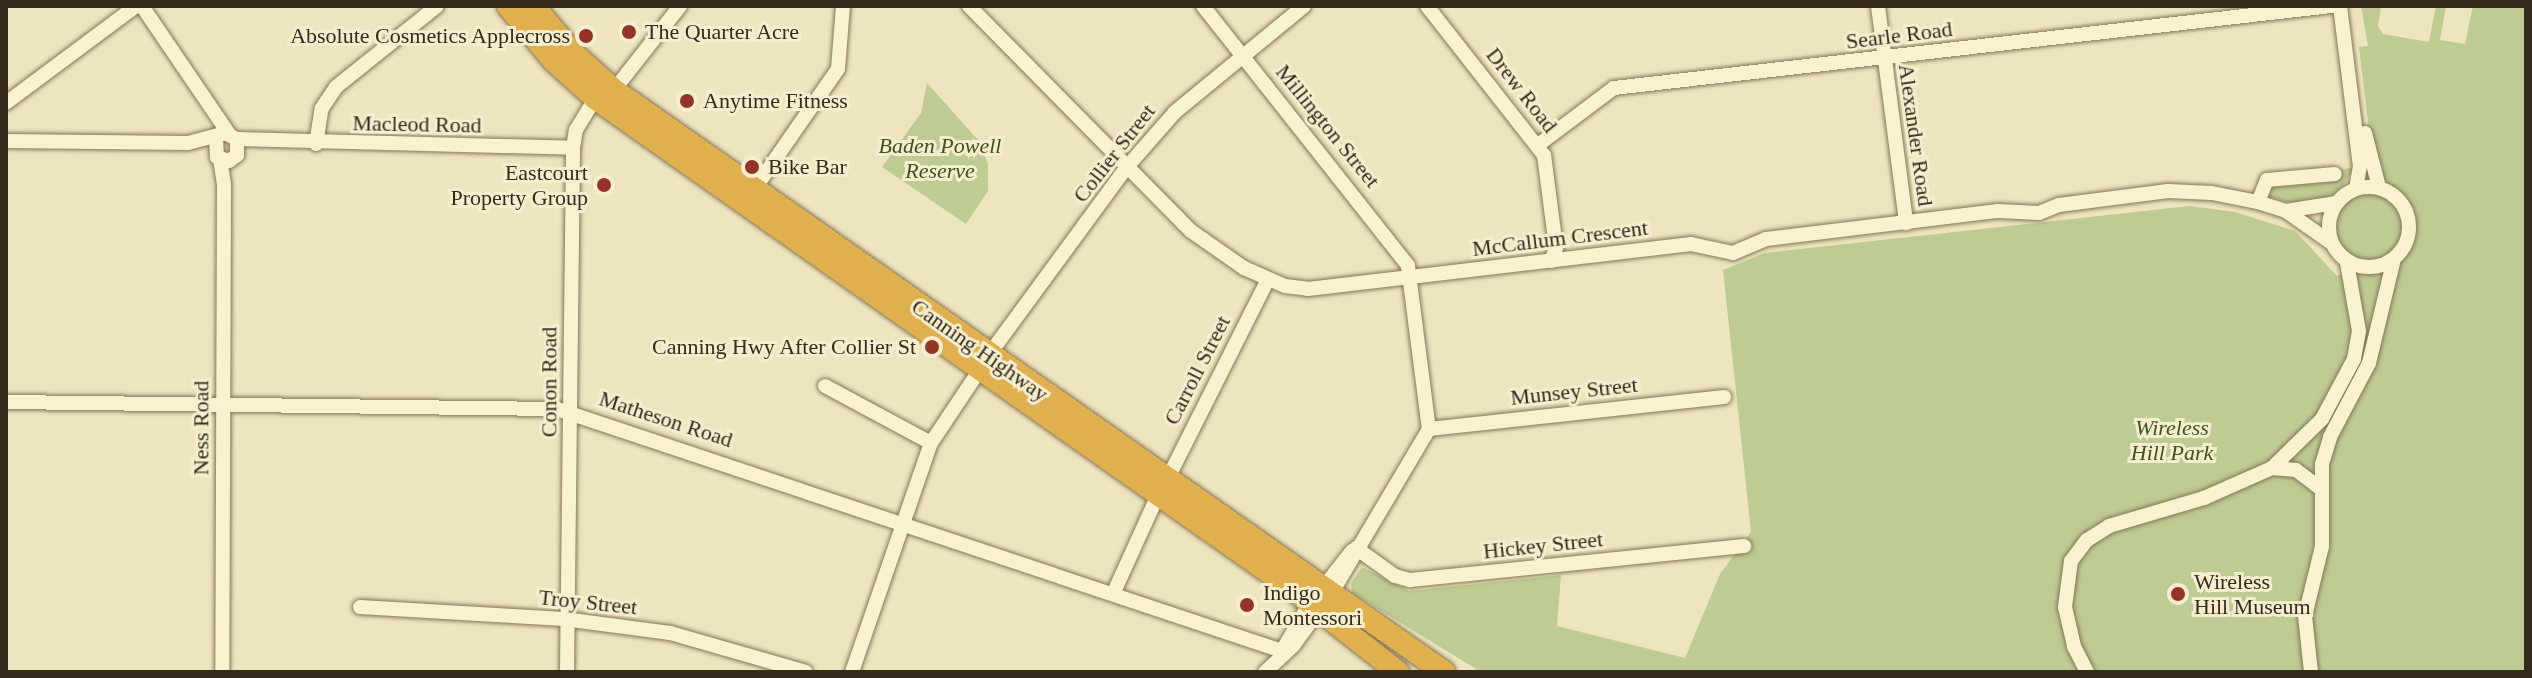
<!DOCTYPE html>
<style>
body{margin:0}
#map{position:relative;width:2532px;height:678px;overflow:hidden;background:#eee5be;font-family:"Times New Roman",serif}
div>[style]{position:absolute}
.green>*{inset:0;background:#becb93}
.round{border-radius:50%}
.roads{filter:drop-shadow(0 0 2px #867657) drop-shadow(0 0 2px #867657)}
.minor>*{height:14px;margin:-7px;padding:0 7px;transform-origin:7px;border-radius:7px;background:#f9f2d1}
.minor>.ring{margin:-7px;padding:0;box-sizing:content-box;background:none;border:14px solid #f9f2d1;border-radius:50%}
.highway>*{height:22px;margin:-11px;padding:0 11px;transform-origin:11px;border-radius:11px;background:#dfb04d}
.dots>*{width:22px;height:22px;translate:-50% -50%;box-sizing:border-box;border:4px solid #f5eece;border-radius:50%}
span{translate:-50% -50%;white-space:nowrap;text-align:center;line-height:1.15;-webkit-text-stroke:6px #f5eece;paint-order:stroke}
.poi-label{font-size:22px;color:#352b1c}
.left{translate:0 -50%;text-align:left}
.right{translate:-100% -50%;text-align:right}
.street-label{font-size:22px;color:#352b1c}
.park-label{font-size:22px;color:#405222;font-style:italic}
.frame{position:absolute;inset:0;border:8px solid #352b1c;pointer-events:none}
</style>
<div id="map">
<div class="green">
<i style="clip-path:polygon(2361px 6px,2381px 6px,2378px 26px,2383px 34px,2429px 42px,2436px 6px,2446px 6px,2440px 40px,2465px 44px,2473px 6px,2526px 6px,2526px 672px,1481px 672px,1352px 593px,1351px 583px,1362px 567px,1409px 591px,1561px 575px,1557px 626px,1685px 658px,1720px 574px,1751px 532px,1723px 270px,1765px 253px,2189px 206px,2235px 212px,2295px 231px,2337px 276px,2355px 270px,2396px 270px,2414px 236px,2413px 213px,2379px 172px,2371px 147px,2359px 47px,2368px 46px)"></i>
<i style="clip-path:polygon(927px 83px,978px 140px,988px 164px,988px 191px,966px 224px,882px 167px,921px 113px)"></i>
<i style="clip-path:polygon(2354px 167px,2344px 185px,2325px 201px,2301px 206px,2266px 196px,2267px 187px)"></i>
<i class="round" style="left:2333px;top:192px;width:70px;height:70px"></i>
</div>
<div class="roads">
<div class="minor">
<i style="left:142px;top:6px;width:155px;rotate:55.8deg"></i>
<i style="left:969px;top:6px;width:316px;rotate:45.4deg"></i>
<i style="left:1191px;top:231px;width:65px;rotate:34.9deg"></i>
<i style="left:1244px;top:268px;width:45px;rotate:23.7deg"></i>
<i style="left:1285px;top:286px;width:23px;rotate:7deg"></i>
<i style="left:1308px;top:289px;width:386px;rotate:-6.7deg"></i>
<i style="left:1691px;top:244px;width:43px;rotate:12.1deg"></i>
<i style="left:1733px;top:253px;width:36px;rotate:-23deg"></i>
<i style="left:1766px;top:239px;width:234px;rotate:-6.9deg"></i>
<i style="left:1998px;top:211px;width:41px;rotate:2.8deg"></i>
<i style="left:2039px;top:213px;width:22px;rotate:-22deg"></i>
<i style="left:2059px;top:205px;width:110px;rotate:-7.3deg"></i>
<i style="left:2168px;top:191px;width:44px;rotate:2.6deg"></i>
<i style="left:2212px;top:193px;width:47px;rotate:11.1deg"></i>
<i style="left:2258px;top:202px;width:29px;rotate:18deg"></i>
<i style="left:2286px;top:211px;width:54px;rotate:35.2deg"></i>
<i style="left:1203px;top:6px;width:331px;rotate:51.7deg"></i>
<i style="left:1408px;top:266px;width:164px;rotate:82.7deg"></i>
<i style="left:1429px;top:429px;width:192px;rotate:120.7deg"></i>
<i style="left:1331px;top:594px;width:64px;rotate:126.2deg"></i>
<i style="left:1293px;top:646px;width:38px;rotate:137deg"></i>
<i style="left:1427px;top:6px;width:189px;rotate:51.9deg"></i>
<i style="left:1544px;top:155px;width:94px;rotate:82.6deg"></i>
<i style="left:1556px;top:248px;width:14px;rotate:111deg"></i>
<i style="left:1878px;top:6px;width:219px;rotate:82.6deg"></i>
<i style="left:2340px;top:6px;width:161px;rotate:82.9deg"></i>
<i style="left:2360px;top:166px;width:23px;rotate:100deg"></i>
<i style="left:614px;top:90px;width:107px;rotate:-51.8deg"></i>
<i style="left:6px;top:103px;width:162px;rotate:-36.7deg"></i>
<i style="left:2365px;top:133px;width:56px;rotate:75.5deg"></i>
<i style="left:237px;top:139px;width:336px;rotate:1.5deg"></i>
<i style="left:6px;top:141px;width:182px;rotate:0.6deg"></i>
<i style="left:188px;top:143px;width:38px;rotate:-15deg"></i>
<i style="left:225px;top:133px;width:13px;rotate:27deg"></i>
<i style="left:237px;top:139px;width:16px;rotate:90deg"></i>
<i style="left:237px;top:155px;width:10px;rotate:143deg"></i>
<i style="left:229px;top:161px;width:13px;rotate:-162deg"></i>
<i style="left:217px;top:157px;width:19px;rotate:-93deg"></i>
<i style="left:316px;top:144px;width:36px;rotate:-81deg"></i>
<i style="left:322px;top:108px;width:25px;rotate:-56deg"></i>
<i style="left:336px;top:87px;width:129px;rotate:-38.7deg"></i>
<i style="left:1538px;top:145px;width:95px;rotate:-36.9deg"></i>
<i style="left:1614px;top:88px;width:723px;rotate:-6.52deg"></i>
<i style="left:220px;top:159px;width:26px;rotate:81deg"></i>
<i style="left:224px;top:185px;width:487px;rotate:90.2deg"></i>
<i class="ring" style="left:2329px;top:187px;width:66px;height:66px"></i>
<i style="left:751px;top:194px;width:152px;rotate:-55.2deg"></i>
<i style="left:838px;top:69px;width:63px;rotate:-85.5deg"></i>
<i style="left:2258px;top:202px;width:24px;rotate:-68deg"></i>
<i style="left:2267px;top:180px;width:68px;rotate:-5deg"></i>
<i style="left:2286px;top:211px;width:51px;rotate:-9.1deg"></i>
<i style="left:988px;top:356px;width:233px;rotate:-53.7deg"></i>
<i style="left:1126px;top:168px;width:74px;rotate:-48.8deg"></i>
<i style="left:1175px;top:112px;width:167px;rotate:-39.4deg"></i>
<i style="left:825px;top:386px;width:120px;rotate:28.3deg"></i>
<i style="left:6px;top:402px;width:551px;rotate:0.73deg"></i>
<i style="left:557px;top:409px;width:764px;rotate:18.46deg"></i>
<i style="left:1429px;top:429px;width:297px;rotate:-6.2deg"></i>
<i style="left:2272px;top:468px;width:24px;rotate:5deg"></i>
<i style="left:2296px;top:470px;width:30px;rotate:37deg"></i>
<i style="left:1167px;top:480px;width:223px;rotate:-63.3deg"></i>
<i style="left:1356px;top:548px;width:48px;rotate:35.7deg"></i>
<i style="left:1395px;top:576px;width:16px;rotate:15deg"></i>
<i style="left:1410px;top:580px;width:336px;rotate:-5.8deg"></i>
<i style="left:1114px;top:592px;width:107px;rotate:-65.6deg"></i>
<i style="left:360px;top:607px;width:204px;rotate:3.4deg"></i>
<i style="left:564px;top:619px;width:107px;rotate:7.5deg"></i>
<i style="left:670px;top:633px;width:141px;rotate:16deg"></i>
<i style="left:1282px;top:651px;width:50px;rotate:-59.8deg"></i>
<i style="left:1307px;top:608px;width:73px;rotate:-51.7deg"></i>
<i style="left:567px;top:672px;width:524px;rotate:-89.34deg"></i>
<i style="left:573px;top:148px;width:18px;rotate:-81deg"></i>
<i style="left:576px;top:130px;width:37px;rotate:-59deg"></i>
<i style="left:852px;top:672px;width:242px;rotate:-71deg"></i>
<i style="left:931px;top:443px;width:87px;rotate:-56.3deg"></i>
<i style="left:2087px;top:672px;width:29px;rotate:-117deg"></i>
<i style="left:2074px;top:646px;width:40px;rotate:-103deg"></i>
<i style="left:2065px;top:607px;width:46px;rotate:-82.6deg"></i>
<i style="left:2071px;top:561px;width:26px;rotate:-53deg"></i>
<i style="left:2087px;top:540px;width:26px;rotate:-32deg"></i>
<i style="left:2109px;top:526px;width:99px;rotate:-16.4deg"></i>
<i style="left:2204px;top:498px;width:74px;rotate:-23.8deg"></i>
<i style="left:2272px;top:468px;width:70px;rotate:-44.4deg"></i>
<i style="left:2322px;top:419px;width:68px;rotate:-61.9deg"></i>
<i style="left:2354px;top:359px;width:28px;rotate:-80deg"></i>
<i style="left:2359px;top:331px;width:69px;rotate:-100deg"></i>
<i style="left:2311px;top:672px;width:56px;rotate:-96.1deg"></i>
<i style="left:2305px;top:616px;width:72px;rotate:-76.3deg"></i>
<i style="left:2322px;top:546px;width:82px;rotate:-90deg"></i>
<i style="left:2322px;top:464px;width:28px;rotate:-73deg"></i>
<i style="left:2330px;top:437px;width:84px;rotate:-62.2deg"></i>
<i style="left:2369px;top:363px;width:107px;rotate:-76.5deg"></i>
</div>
<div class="highway">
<i style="left:508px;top:6px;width:70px;rotate:50.2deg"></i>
<i style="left:553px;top:60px;width:57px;rotate:42.1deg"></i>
<i style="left:595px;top:98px;width:846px;rotate:35.14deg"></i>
<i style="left:1287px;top:585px;width:141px;rotate:38.1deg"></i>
<i style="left:534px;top:6px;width:61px;rotate:50.3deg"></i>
<i style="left:573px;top:53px;width:55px;rotate:42.1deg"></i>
<i style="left:614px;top:90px;width:1014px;rotate:35.04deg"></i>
</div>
</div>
<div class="dots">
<i style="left:629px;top:32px;background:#953327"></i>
<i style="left:586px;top:36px;background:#953327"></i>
<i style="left:687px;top:101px;background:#953327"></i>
<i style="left:752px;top:167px;background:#953327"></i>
<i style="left:604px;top:185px;background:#953327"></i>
<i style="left:932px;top:347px;background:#953327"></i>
<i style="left:2178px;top:594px;background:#953327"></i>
<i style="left:1247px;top:605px;background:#953327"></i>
</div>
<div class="poi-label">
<span class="left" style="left:645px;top:32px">The Quarter Acre</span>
<span class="right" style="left:570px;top:36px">Absolute Cosmetics Applecross</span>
<span class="left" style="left:703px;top:101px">Anytime Fitness</span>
<span class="left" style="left:768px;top:167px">Bike Bar</span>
<span class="right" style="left:588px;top:185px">Eastcourt<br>Property Group</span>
<span class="right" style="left:916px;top:347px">Canning Hwy After Collier St</span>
<span class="left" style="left:2194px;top:594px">Wireless<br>Hill Museum</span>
<span class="left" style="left:1263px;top:605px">Indigo<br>Montessori</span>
</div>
<div class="street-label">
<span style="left:1899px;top:35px;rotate:-7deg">Searle Road</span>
<span style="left:1522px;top:90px;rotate:52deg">Drew Road</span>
<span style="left:417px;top:124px;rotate:1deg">Macleod Road</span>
<span style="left:1328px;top:126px;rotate:51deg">Millington Street</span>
<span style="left:1916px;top:135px;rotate:82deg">Alexander Road</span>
<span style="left:1114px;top:153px;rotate:-52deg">Collier Street</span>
<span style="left:1560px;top:238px;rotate:-7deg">McCallum Crescent</span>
<span style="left:980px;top:350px;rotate:35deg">Canning Highway</span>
<span style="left:1197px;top:370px;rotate:-63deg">Carroll Street</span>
<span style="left:549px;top:382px;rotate:-90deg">Conon Road</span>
<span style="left:1574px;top:391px;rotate:-6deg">Munsey Street</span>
<span style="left:666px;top:419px;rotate:18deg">Matheson Road</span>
<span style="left:201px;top:428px;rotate:-90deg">Ness Road</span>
<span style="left:1543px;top:545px;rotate:-6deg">Hickey Street</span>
<span style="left:588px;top:602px;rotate:6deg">Troy Street</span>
</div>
<div class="park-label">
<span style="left:940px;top:158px">Baden Powell<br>Reserve</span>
<span style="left:2172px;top:440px">Wireless<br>Hill Park</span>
</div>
<div class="frame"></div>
</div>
